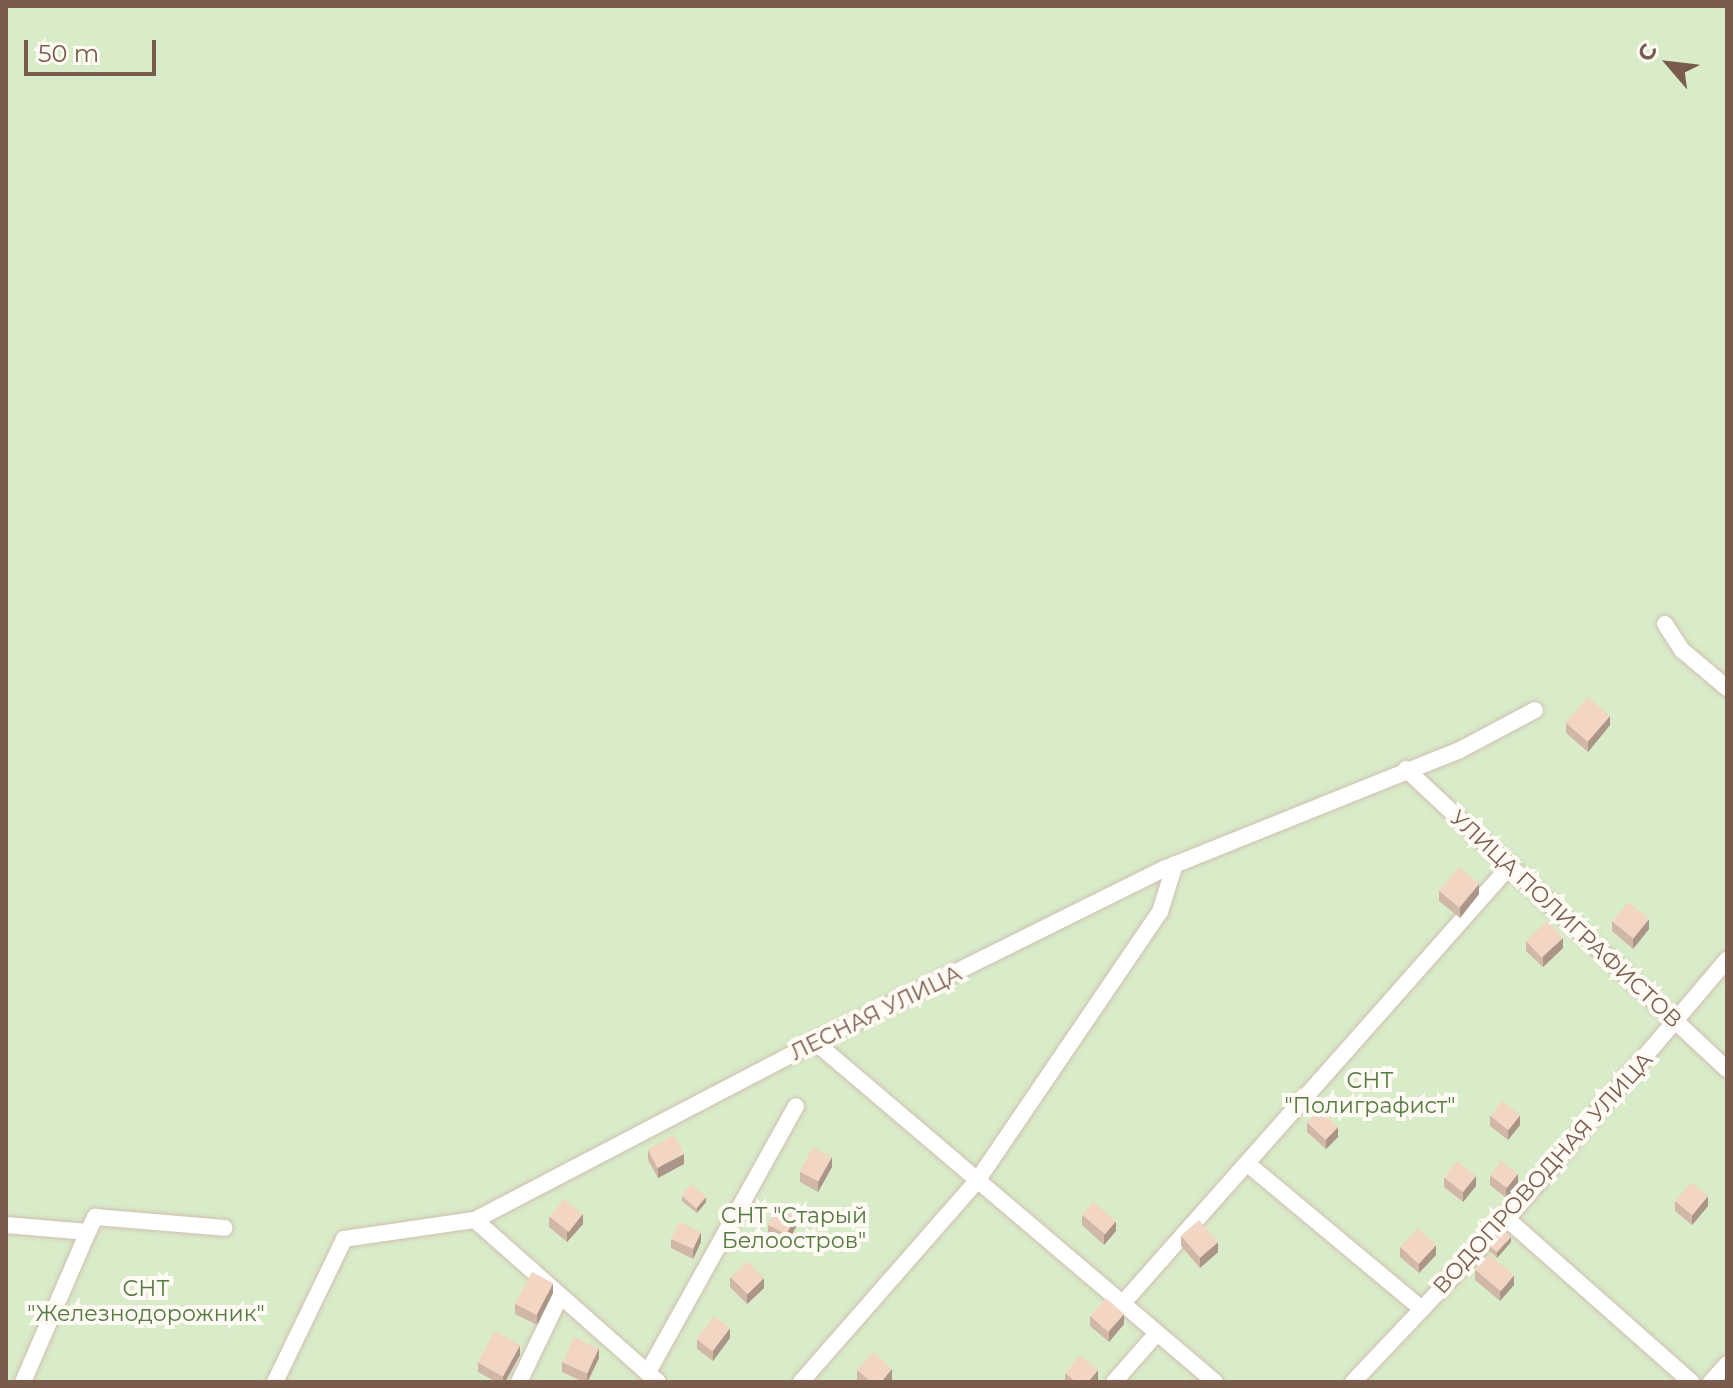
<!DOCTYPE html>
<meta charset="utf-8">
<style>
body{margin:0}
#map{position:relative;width:1733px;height:1388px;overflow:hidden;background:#fdf6ec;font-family:Montserrat,sans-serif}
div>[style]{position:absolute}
.green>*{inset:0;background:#d8ecc9;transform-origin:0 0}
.roads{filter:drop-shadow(0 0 2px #d1beb0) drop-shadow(0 0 2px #d1beb0)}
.street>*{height:16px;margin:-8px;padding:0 8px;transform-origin:8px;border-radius:8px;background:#fff}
.wall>*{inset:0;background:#d1b7a8}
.shaded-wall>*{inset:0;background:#aa9588}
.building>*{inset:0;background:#f3d5c3;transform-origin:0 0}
span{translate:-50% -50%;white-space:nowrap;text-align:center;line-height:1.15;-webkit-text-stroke:8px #fffaf3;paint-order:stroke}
.street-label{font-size:22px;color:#7a5c4d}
.park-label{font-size:22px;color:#537a41}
.frame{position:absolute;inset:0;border:8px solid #7a5c4d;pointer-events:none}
.north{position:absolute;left:1629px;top:24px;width:80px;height:80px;-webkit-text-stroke:6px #fffaf3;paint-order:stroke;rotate:298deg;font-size:22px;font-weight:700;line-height:32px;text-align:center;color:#7a5c4d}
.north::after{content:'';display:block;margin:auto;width:28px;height:36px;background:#7a5c4d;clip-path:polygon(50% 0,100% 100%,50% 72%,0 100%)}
.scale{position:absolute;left:24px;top:40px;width:132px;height:36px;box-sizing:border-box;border:4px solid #7a5c4d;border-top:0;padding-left:10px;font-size:24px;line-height:28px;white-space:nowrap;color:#7a5c4d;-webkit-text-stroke:6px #fffaf3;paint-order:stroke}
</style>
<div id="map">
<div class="green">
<i style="left:6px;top:6px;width:1721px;height:1376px"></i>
</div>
<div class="roads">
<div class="street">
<i style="left:1665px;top:624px;width:31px;rotate:57deg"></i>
<i style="left:1682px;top:650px;width:59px;rotate:40.2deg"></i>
<i style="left:1406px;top:769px;width:439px;rotate:43.1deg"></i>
<i style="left:815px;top:1042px;width:525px;rotate:40.36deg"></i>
<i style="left:1249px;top:1165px;width:225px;rotate:39.8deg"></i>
<i style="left:1507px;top:1219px;width:246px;rotate:41.5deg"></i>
<i style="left:475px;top:1220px;width:244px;rotate:41.5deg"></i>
<i style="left:6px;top:1225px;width:82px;rotate:4.9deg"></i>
<i style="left:88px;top:1232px;width:17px;rotate:-65deg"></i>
<i style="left:95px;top:1217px;width:130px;rotate:4.8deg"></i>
<i style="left:1122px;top:1304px;width:584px;rotate:-48.47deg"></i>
<i style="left:648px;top:1372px;width:304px;rotate:-60.9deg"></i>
<i style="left:23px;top:1382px;width:163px;rotate:-66.6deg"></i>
<i style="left:275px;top:1382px;width:159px;rotate:-64.2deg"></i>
<i style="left:344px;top:1239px;width:132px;rotate:-8.3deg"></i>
<i style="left:475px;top:1220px;width:384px;rotate:-27.6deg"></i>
<i style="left:815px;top:1042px;width:390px;rotate:-26.4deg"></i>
<i style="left:1164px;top:869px;width:317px;rotate:-21.9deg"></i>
<i style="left:1458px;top:751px;width:87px;rotate:-28deg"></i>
<i style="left:519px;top:1382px;width:92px;rotate:-64.3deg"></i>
<i style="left:801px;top:1382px;width:267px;rotate:-48.8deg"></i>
<i style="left:977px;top:1181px;width:325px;rotate:-55.8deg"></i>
<i style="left:1160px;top:912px;width:50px;rotate:-72.6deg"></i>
<i style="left:1114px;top:1382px;width:65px;rotate:-48.7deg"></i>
<i style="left:1353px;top:1382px;width:224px;rotate:-46.6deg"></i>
<i style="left:1507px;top:1219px;width:340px;rotate:-49.7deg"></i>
<i style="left:1711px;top:1382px;width:24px;rotate:-48deg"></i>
</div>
</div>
<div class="wall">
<i style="clip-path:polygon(1566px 723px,1610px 725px,1588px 752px,1566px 733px)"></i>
<i style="clip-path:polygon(1439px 891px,1479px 894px,1460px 918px,1439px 901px)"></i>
<i style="clip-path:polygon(1612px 921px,1649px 929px,1633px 949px,1612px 931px)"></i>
<i style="clip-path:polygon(1526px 941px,1563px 948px,1543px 967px,1526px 951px)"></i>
<i style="clip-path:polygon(1490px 1116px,1520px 1125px,1508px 1140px,1490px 1126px)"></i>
<i style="clip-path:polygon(1307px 1122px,1338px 1137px,1326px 1149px,1307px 1132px)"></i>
<i style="clip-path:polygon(648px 1150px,684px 1164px,658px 1178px,648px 1160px)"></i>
<i style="clip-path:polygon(832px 1167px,818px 1192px,800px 1182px,800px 1172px)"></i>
<i style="clip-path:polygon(1490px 1175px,1518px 1184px,1506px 1198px,1490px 1185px)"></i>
<i style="clip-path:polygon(1444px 1177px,1476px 1186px,1463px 1202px,1444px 1187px)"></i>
<i style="clip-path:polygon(682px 1196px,706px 1202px,697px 1213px,682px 1201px)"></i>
<i style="clip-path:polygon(1675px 1201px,1708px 1206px,1692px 1225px,1675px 1211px)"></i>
<i style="clip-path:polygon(1082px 1215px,1116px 1231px,1104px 1245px,1082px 1225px)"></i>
<i style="clip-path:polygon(549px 1217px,583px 1224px,567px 1242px,549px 1227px)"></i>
<i style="clip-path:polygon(768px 1225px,796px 1227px,786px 1245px,768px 1235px)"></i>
<i style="clip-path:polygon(1181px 1236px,1218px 1252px,1200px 1268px,1181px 1246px)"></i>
<i style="clip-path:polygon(671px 1239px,701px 1242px,693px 1259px,671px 1248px)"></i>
<i style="clip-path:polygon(1511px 1242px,1497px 1258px,1487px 1248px,1487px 1243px)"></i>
<i style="clip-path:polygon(1400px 1247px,1436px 1255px,1419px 1273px,1400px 1257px)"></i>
<i style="clip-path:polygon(1475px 1270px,1514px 1285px,1500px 1301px,1475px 1280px)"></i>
<i style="clip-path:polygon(730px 1277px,764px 1288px,747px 1304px,730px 1287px)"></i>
<i style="clip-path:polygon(553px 1293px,537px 1325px,515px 1314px,515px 1304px)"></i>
<i style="clip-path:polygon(1090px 1316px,1124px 1324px,1109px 1342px,1090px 1326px)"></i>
<i style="clip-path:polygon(730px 1338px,713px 1361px,697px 1349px,697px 1339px)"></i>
<i style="clip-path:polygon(520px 1355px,505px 1382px,496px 1382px,478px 1372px,478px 1363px)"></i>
<i style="clip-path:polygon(599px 1358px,588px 1382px,583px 1382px,562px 1372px,562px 1362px)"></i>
<i style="clip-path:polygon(857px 1370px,892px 1379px,890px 1382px,859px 1382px,857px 1380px)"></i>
<i style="clip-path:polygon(1065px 1373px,1098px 1380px,1096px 1382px,1065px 1382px)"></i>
</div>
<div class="shaded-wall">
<i style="clip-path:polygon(1610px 716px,1610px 725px,1588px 752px,1588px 742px)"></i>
<i style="clip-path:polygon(1479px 884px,1479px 894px,1460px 918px,1460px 908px)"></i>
<i style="clip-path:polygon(1649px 919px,1649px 929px,1633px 949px,1633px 939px)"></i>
<i style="clip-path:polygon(1563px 938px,1563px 948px,1543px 967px,1543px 957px)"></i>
<i style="clip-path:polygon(1520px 1115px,1520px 1125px,1508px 1140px,1508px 1130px)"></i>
<i style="clip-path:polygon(1338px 1127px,1338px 1137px,1326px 1149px,1326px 1139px)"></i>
<i style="clip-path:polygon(684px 1154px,684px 1164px,658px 1178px,658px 1168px)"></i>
<i style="clip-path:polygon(832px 1157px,832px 1167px,818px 1192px,818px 1182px)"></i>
<i style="clip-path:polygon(1518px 1174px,1518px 1184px,1506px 1198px,1506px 1188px)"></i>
<i style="clip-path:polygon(1476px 1176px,1476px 1186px,1463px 1202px,1463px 1192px)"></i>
<i style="clip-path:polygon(1708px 1196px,1708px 1206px,1692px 1225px,1692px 1215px)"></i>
<i style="clip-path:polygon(706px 1197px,706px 1202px,697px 1213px,697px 1208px)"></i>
<i style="clip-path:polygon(583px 1214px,583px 1224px,567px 1242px,567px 1232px)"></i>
<i style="clip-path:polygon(796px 1217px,796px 1227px,786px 1245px,786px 1235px)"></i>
<i style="clip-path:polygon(1116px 1221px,1116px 1231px,1104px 1245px,1104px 1235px)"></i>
<i style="clip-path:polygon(701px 1232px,701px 1242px,693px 1259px,693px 1249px)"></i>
<i style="clip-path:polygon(1511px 1237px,1511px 1242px,1497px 1258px,1497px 1253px)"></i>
<i style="clip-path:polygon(1218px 1242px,1218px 1252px,1200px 1268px,1200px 1258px)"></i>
<i style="clip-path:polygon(1436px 1245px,1436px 1255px,1419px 1273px,1419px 1264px)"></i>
<i style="clip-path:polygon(1514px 1275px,1514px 1285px,1500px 1301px,1500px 1291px)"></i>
<i style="clip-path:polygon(764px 1278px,764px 1288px,747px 1304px,747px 1294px)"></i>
<i style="clip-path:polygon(553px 1283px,553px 1293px,537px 1325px,537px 1315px)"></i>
<i style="clip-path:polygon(1124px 1314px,1124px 1324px,1109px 1342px,1109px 1332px)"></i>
<i style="clip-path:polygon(730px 1328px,730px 1338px,713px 1361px,713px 1351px)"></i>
<i style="clip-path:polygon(520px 1345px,520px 1355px,505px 1382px,503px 1382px,503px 1376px)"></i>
<i style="clip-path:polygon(599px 1348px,599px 1358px,587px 1382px,587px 1374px)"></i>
<i style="clip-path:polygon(892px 1369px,892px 1379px,890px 1382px,881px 1382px)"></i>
<i style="clip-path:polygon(1098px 1370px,1098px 1380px,1096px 1382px,1088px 1382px)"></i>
</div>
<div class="building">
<i style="left:1588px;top:697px;width:29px;height:34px;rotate:41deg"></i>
<i style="left:1459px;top:867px;width:26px;height:31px;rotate:40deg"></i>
<i style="left:1628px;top:902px;width:27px;height:25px;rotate:39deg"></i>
<i style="left:1547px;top:921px;width:23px;height:29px;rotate:47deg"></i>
<i style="left:1502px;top:1101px;width:23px;height:19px;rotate:38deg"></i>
<i style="left:1319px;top:1109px;width:26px;height:18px;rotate:43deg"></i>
<i style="left:674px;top:1135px;width:21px;height:30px;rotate:62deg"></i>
<i style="left:813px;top:1147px;width:21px;height:28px;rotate:28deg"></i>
<i style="left:1457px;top:1161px;width:24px;height:21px;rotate:38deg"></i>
<i style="left:1501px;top:1161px;width:21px;height:18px;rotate:37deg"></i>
<i style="left:1691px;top:1182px;width:22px;height:25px;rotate:39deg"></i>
<i style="left:691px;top:1184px;width:20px;height:15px;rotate:41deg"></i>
<i style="left:564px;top:1199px;width:24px;height:23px;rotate:38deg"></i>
<i style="left:1093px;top:1202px;width:30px;height:17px;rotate:40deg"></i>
<i style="left:777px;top:1207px;width:21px;height:20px;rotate:28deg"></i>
<i style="left:1199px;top:1220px;width:29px;height:24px;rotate:49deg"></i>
<i style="left:679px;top:1222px;width:24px;height:19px;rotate:24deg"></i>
<i style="left:1418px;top:1228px;width:25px;height:26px;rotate:43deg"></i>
<i style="left:1501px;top:1228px;width:13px;height:21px;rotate:42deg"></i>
<i style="left:1489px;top:1254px;width:33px;height:21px;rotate:40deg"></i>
<i style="left:747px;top:1261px;width:24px;height:23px;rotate:45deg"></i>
<i style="left:532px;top:1272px;width:24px;height:36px;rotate:28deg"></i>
<i style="left:1106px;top:1298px;width:24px;height:24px;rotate:42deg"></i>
<i style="left:714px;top:1316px;width:20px;height:29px;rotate:37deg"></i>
<i style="left:495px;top:1331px;width:29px;height:36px;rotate:29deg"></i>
<i style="left:574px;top:1337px;width:27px;height:28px;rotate:24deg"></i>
<i style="clip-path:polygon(873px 1352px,892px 1369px,881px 1382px,871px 1382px,857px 1370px)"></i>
<i style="clip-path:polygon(1080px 1355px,1098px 1370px,1088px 1382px,1076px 1382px,1065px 1373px)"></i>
</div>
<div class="street-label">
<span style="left:1566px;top:919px;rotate:43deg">УЛИЦА ПОЛИГРАФИСТОВ</span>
<span style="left:876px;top:1013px;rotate:-26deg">ЛЕСНАЯ УЛИЦА</span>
<span style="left:1543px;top:1173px;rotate:-48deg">ВОДОПРОВОДНАЯ УЛИЦА</span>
</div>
<div class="park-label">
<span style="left:1370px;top:1093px">СНТ<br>"Полиграфист"</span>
<span style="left:794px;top:1228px">СНТ "Старый<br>Белоостров"</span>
<span style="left:146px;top:1301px">СНТ<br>"Железнодорожник"</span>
</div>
<div class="frame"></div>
<div class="north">С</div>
<div class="scale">50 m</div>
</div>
